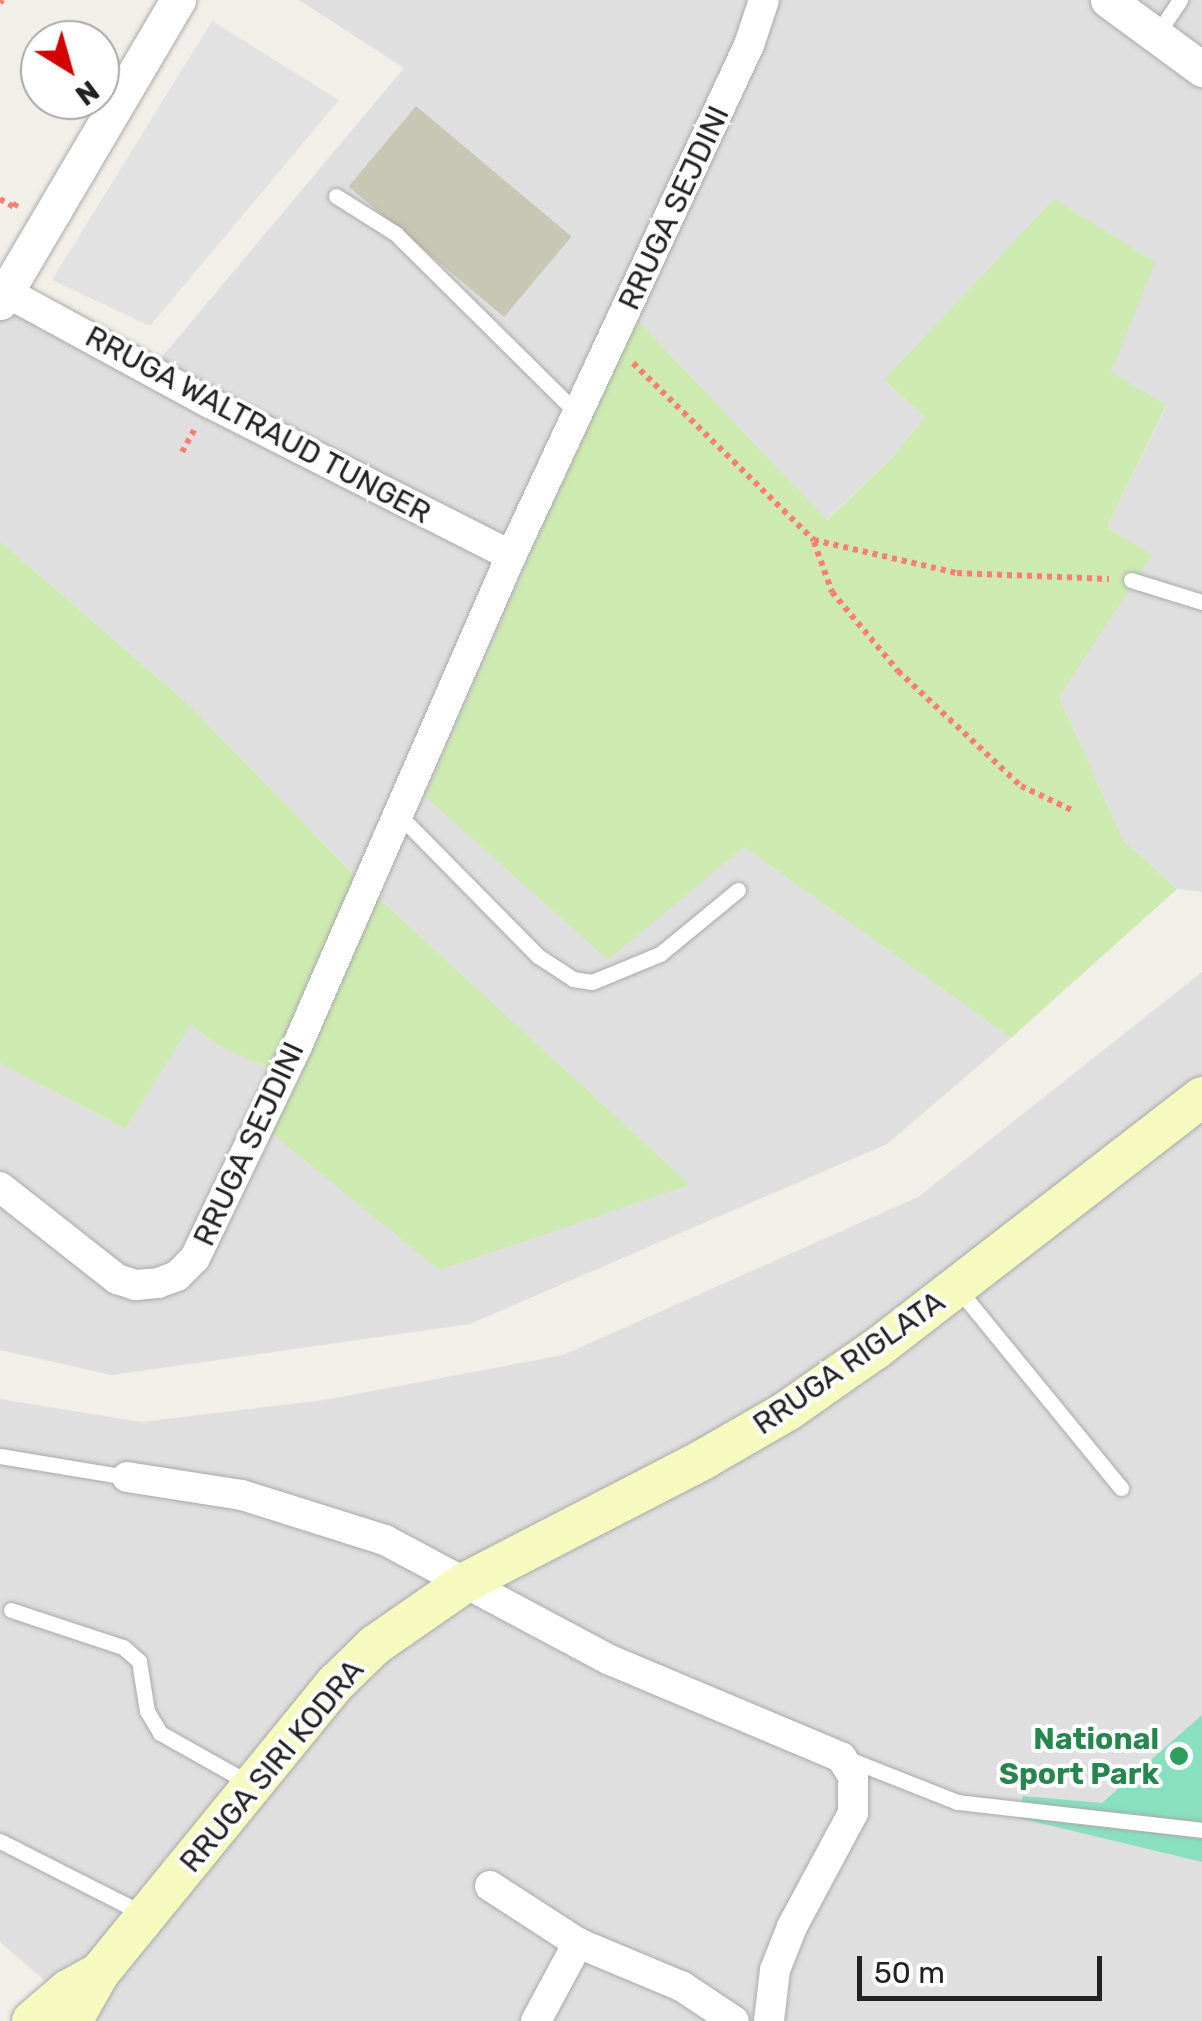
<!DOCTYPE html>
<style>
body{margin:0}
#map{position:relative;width:1202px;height:2021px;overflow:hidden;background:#f2efe9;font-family:Rubik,sans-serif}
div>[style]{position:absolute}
.residential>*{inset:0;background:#e0dfdf}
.construction>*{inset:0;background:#c7c7b4;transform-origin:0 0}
.grass>*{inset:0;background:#cdebb0}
.pitch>*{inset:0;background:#88e0be}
.parking>*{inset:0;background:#e2e2e2}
.path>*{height:6px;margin-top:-3px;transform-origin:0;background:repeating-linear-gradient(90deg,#fa8072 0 5px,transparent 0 10px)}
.roads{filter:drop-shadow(0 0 2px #a9a9a9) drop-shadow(0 0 2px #a9a9a9)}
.service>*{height:15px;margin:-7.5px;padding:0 7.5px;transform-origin:7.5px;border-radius:7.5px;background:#fff}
.minor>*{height:30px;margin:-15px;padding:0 15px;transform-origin:15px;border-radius:15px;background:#fff}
.tertiary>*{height:35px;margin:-17.5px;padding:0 17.5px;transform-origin:17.5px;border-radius:17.5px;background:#fff}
.secondary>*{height:40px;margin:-20px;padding:0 20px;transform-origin:20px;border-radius:20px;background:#f7fabf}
.dots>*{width:28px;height:28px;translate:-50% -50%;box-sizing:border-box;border:5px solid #fff;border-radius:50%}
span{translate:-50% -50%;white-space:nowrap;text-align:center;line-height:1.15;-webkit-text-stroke:8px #fff;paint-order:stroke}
.street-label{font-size:30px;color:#222}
.leisure-label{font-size:30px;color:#27864d;font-weight:700}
.right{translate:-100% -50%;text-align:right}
.north{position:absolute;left:20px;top:20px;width:100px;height:100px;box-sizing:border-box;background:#fff;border:2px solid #a7a7a7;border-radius:50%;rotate:143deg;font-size:28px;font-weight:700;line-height:40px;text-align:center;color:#222}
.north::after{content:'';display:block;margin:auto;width:35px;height:45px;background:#d40000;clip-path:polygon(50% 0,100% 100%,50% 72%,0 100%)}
.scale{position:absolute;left:857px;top:1956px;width:245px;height:45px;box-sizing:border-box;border:5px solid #222;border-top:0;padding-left:12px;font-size:30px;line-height:35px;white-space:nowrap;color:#222;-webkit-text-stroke:8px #fff;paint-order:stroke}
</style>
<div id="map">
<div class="residential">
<i style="clip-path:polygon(299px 0,1202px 0,1202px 892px,1177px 889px,1123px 840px,1059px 697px,1151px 556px,1107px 527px,1166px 406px,884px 380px,925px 417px,891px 459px,826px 520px,636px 319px,744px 847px,1011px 1038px,887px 1144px,470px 1324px,111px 1375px,0 1350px,0 1063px,125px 1129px,190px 1023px,217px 1045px,296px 1080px,439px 1270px,689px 1185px,357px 878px,187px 703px,0 541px,0 302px,151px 370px,404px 68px)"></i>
<i style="clip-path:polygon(1202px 972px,1202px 2021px,92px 2021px,0 1942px,0 1399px,141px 1422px,324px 1400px,563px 1355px,918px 1197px)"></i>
</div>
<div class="construction">
<i style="left:416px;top:106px;width:203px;height:105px;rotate:40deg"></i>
</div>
<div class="grass">
<i style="clip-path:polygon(1054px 199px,1155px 262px,1111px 372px,1166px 405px,1107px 527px,1152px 555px,1059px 697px,1123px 840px,1177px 889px,1011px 1038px,744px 847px,608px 960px,425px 796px,635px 318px,827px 520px,891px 459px,925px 417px,884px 380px)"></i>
<i style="clip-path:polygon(0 541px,187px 703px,357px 878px,690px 1185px,439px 1270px,270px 1132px,295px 1080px,217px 1045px,191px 1024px,125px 1129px,0 1063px)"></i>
</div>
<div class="pitch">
<i style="clip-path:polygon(1202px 1715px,1202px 1862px,1019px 1818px,1023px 1796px,1102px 1803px)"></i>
</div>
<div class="parking">
<i style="clip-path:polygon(212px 21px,339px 100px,150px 326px,52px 280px)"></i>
</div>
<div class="path">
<i style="left:0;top:3px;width:4px;rotate:-56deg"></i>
<i style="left:0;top:199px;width:16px;rotate:30deg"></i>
<i style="left:14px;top:207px;width:7px;rotate:-56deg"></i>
<i style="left:633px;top:363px;width:253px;rotate:44.4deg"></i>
<i style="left:814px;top:540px;width:147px;rotate:13deg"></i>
<i style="left:957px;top:573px;width:152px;rotate:2.3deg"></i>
<i style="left:182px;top:452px;width:29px;rotate:-61deg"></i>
<i style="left:814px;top:542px;width:53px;rotate:70.2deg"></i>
<i style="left:832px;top:592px;width:103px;rotate:50.1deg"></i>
<i style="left:898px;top:671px;width:168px;rotate:43.1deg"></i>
<i style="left:1021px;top:786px;width:59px;rotate:25.3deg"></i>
</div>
<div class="roads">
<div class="service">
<i style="left:1157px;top:34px;width:41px;rotate:-55.9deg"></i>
<i style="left:336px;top:196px;width:71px;rotate:32.3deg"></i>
<i style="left:396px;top:234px;width:256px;rotate:44.7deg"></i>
<i style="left:1131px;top:580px;width:74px;rotate:17.2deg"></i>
<i style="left:397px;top:813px;width:201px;rotate:45.4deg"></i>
<i style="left:538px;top:956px;width:42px;rotate:33.3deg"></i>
<i style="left:573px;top:979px;width:19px;rotate:9deg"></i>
<i style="left:592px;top:982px;width:74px;rotate:-22.4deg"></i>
<i style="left:660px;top:954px;width:101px;rotate:-39.4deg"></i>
<i style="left:959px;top:1290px;width:256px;rotate:50.7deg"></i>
<i style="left:0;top:1456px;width:129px;rotate:9.4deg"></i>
<i style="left:11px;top:1610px;width:118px;rotate:18.3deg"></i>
<i style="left:123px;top:1647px;width:21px;rotate:41deg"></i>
<i style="left:139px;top:1661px;width:51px;rotate:80.9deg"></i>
<i style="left:147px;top:1711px;width:26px;rotate:59deg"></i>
<i style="left:160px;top:1733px;width:104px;rotate:29.3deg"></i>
<i style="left:846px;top:1758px;width:119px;rotate:21.6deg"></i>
<i style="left:957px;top:1802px;width:247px;rotate:6.5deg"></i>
<i style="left:0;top:1841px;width:161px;rotate:26.9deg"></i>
</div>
<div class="minor">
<i style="left:6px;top:292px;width:232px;rotate:28.6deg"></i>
<i style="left:210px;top:403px;width:338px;rotate:26.9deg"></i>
<i style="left:0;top:1187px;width:149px;rotate:38.2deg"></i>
<i style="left:117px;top:1279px;width:20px;rotate:18deg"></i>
<i style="left:136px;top:1285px;width:22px;rotate:-5deg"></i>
<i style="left:158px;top:1283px;width:20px;rotate:-20deg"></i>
<i style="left:177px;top:1276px;width:25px;rotate:-45deg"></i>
<i style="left:195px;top:1258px;width:235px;rotate:-64.3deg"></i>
<i style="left:297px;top:1046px;width:535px;rotate:-66.41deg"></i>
<i style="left:511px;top:556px;width:564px;rotate:-65.03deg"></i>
<i style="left:749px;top:45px;width:47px;rotate:-71.6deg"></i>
<i style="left:127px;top:1477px;width:116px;rotate:8.9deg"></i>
<i style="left:242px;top:1495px;width:150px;rotate:17.5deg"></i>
<i style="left:385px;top:1540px;width:255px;rotate:28.1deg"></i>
<i style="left:610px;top:1660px;width:251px;rotate:22.8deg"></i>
<i style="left:841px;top:1757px;width:22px;rotate:58deg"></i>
<i style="left:853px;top:1776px;width:37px;rotate:90deg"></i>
<i style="left:853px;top:1813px;width:129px;rotate:118.2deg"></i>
<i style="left:792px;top:1927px;width:46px;rotate:111.6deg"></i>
<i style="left:775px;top:1970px;width:51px;rotate:96.7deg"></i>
<i style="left:490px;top:1886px;width:105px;rotate:32.9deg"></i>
<i style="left:578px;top:1943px;width:114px;rotate:22.7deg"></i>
<i style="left:683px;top:1987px;width:61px;rotate:33.7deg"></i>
<i style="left:536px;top:2021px;width:89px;rotate:-61.7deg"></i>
</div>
<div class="tertiary">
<i style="left:1108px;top:0;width:117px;rotate:36.3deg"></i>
<i style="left:0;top:302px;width:351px;rotate:-59.5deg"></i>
</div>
<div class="secondary">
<i style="left:32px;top:2021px;width:48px;rotate:-40.7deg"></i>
<i style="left:68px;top:1990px;width:33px;rotate:-29deg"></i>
<i style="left:72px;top:2021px;width:56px;rotate:-60.3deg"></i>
<i style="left:100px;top:1972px;width:373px;rotate:-50.8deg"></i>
<i style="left:336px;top:1683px;width:54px;rotate:-44.3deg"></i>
<i style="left:375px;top:1645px;width:111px;rotate:-34.7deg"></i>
<i style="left:466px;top:1582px;width:268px;rotate:-27.3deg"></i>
<i style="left:704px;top:1459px;width:96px;rotate:-30deg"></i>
<i style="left:787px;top:1411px;width:108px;rotate:-34.9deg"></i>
<i style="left:876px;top:1349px;width:412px;rotate:-37.7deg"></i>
</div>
</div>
<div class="dots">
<i style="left:1179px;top:1756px;background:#2e9e5b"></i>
</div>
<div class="street-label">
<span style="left:674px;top:208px;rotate:-65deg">RRUGA SEJDINI</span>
<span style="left:258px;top:425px;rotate:28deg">RRUGA WALTRAUD TUNGER</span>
<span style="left:249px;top:1144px;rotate:-65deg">RRUGA SEJDINI</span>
<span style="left:849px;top:1363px;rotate:-35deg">RRUGA RIGLATA</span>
<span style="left:272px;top:1766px;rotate:-50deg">RRUGA SIRI KODRA</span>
</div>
<div class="leisure-label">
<span class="right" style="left:1159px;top:1756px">National<br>Sport Park</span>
</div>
<div class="north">N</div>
<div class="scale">50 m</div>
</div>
